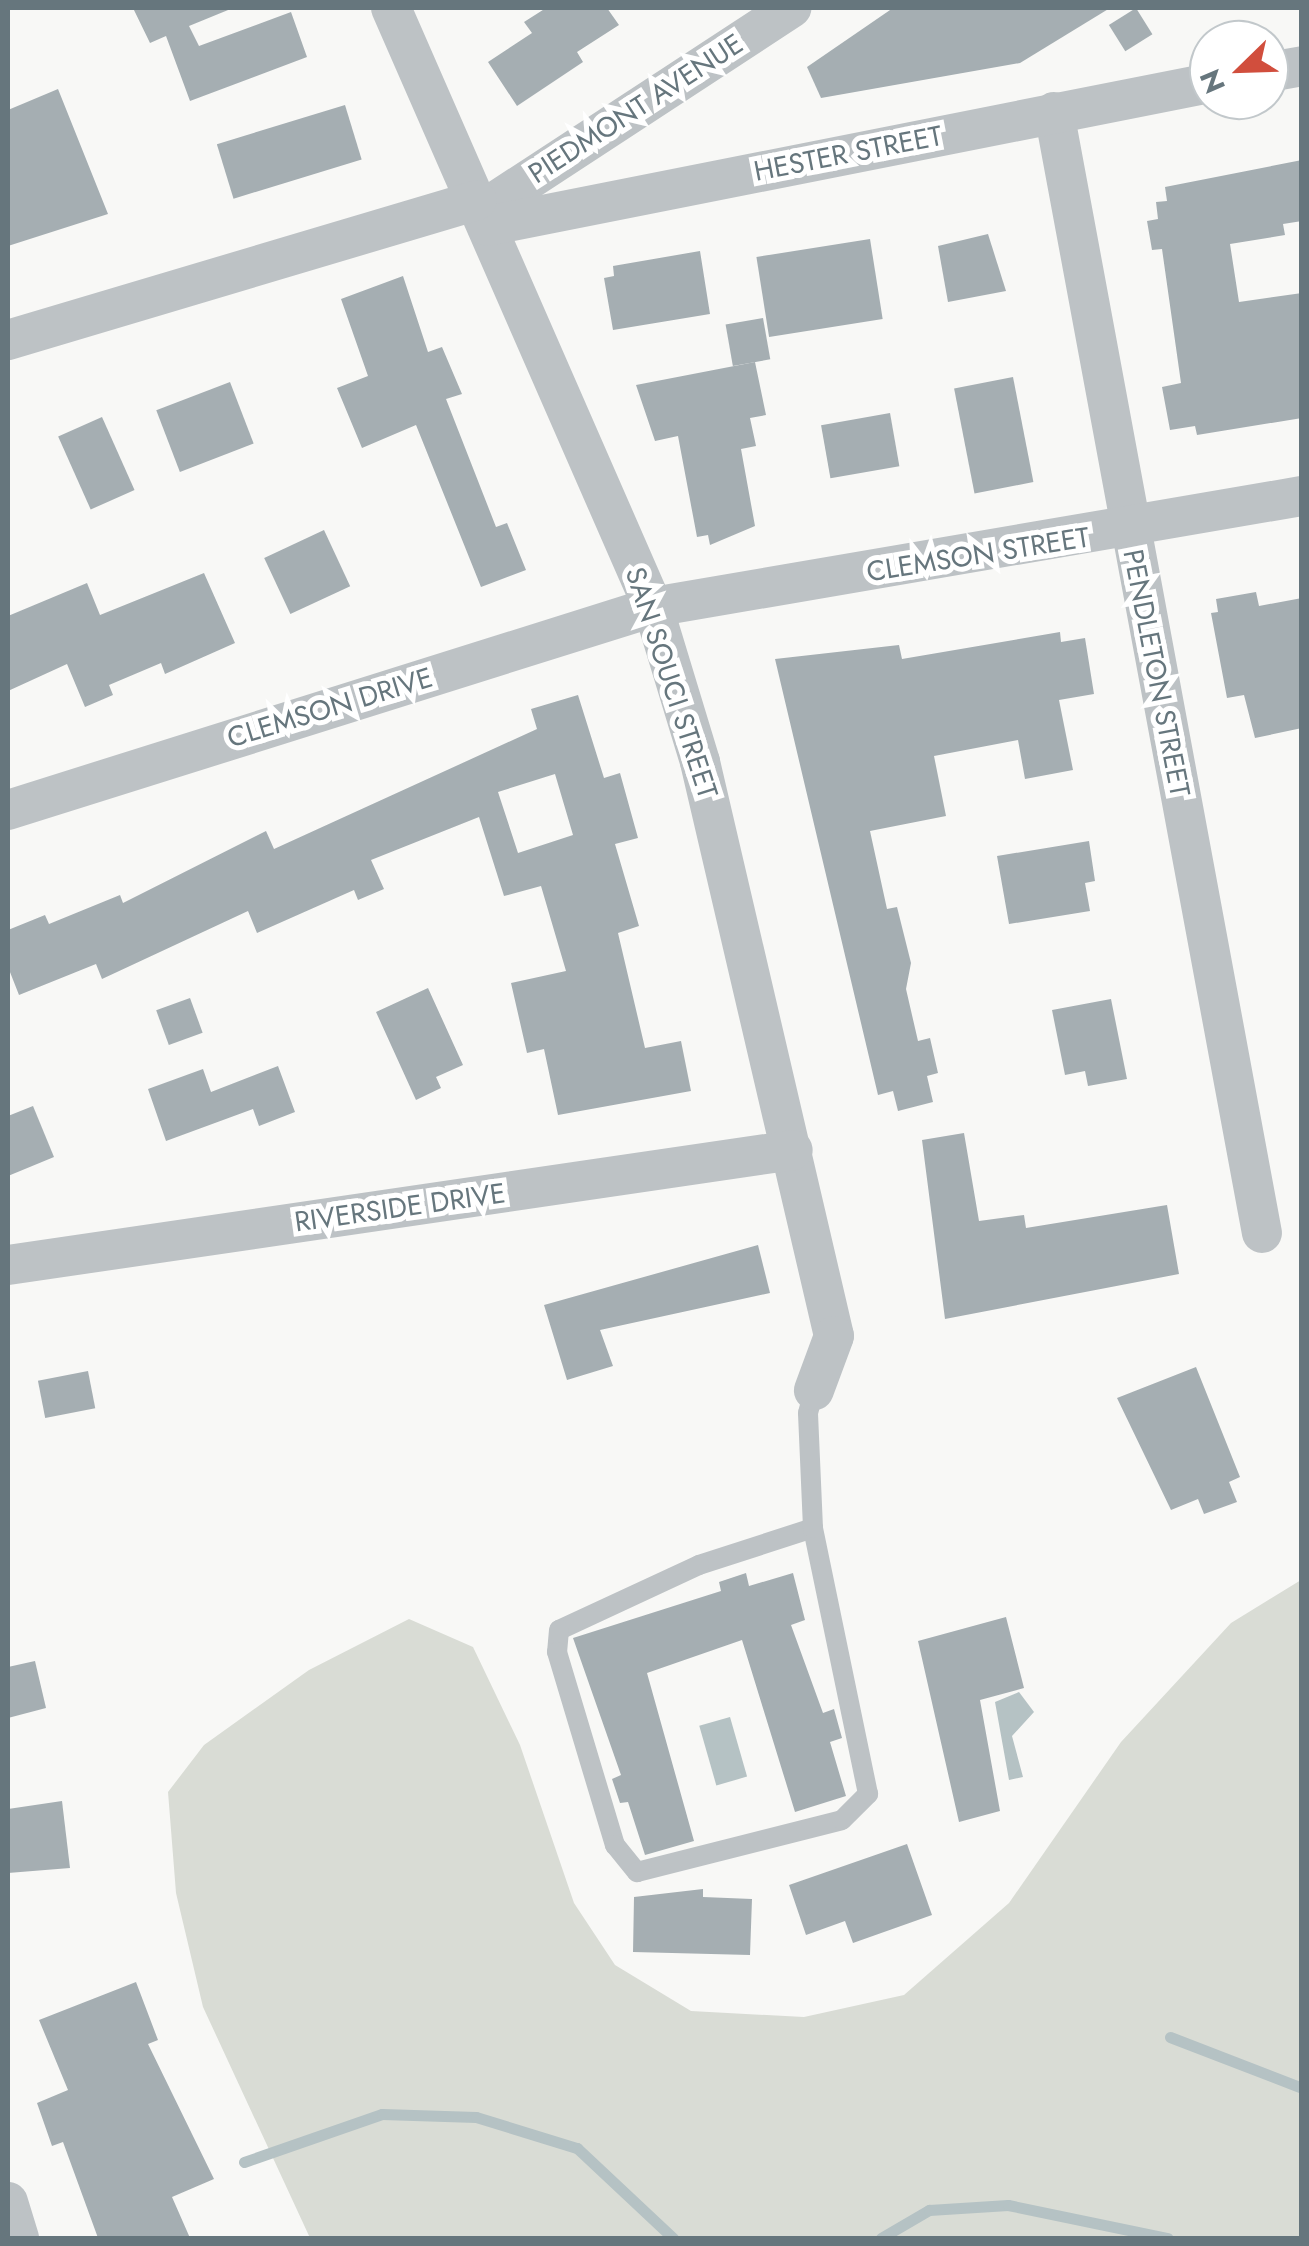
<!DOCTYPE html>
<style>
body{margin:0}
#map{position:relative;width:1309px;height:2246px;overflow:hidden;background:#f8f8f6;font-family:Jost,sans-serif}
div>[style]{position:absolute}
.green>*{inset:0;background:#d9dcd5}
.water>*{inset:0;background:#b5c2c4;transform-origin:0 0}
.stream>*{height:11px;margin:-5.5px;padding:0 5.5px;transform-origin:5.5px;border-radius:5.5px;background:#b5c2c4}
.building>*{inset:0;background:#a5aeb2;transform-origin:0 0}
.lane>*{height:20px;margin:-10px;padding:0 10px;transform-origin:10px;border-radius:10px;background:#bdc2c5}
.street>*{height:40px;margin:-20px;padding:0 20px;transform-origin:20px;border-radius:20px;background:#bdc2c5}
span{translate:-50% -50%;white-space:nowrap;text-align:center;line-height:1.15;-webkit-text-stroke:10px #fff;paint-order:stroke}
.street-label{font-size:28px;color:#66767d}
.frame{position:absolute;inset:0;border:10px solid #66767d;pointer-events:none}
.north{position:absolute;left:1189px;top:20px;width:100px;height:100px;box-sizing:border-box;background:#fff;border:2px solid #c2c8cb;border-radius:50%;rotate:247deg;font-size:28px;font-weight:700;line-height:40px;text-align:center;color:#66767d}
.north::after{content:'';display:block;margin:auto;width:35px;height:45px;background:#d14e3d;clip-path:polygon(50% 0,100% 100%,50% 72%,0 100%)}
</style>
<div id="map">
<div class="green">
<i style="clip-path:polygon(1301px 1580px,1301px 2238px,310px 2238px,203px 2007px,176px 1893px,168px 1792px,204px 1745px,309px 1670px,409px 1619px,473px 1647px,520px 1745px,574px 1903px,615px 1965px,691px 2011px,804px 2017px,904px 1995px,1009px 1903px,1121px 1742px,1231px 1623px)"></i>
</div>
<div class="water">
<i style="clip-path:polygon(1019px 1692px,1034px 1712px,1012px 1736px,1023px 1777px,1009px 1780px,995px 1702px)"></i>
<i style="left:730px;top:1717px;width:62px;height:32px;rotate:74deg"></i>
</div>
<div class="stream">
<i style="left:1170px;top:2037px;width:142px;rotate:21.1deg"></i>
<i style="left:244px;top:2162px;width:146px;rotate:-19.2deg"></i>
<i style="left:382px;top:2114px;width:94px;rotate:1.8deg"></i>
<i style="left:476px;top:2117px;width:106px;rotate:17.1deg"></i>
<i style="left:577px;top:2148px;width:132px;rotate:43.2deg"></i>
<i style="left:881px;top:2238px;width:56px;rotate:-30.3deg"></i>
<i style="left:929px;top:2210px;width:79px;rotate:-3.6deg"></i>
<i style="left:1008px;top:2205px;width:163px;rotate:11.7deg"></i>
</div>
<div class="building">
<i style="clip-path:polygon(133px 8px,233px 8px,189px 26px,199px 46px,291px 12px,307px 57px,190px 101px,166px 36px,150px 43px)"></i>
<i style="clip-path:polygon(546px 8px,607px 8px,619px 25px,577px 52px,583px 62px,517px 106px,488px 62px,532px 33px,524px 22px)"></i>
<i style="clip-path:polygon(893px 8px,1110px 8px,1020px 63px,821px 98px,807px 67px)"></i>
<i style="left:1136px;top:8px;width:31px;height:32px;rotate:58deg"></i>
<i style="clip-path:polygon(58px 89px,108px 214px,8px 246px,8px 110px)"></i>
<i style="left:345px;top:105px;width:57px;height:134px;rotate:73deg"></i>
<i style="clip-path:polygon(1302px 160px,1302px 221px,1283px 224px,1285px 235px,1230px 244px,1239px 302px,1302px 293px,1302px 418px,1197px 435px,1195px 426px,1170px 430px,1162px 387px,1181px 383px,1162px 249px,1152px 250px,1147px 221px,1158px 219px,1156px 202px,1167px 201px,1165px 187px)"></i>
<i style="clip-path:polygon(988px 234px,1006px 291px,948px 302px,938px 246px)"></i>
<i style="left:870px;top:239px;width:81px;height:115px;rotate:81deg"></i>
<i style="clip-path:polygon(700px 251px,710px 314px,613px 330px,604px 278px,614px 276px,613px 266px)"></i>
<i style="clip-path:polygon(403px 276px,428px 352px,442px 347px,462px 394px,446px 399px,496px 527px,507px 523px,526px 570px,481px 587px,416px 425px,362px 448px,337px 388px,368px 376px,341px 299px)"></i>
<i style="left:763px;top:318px;width:42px;height:38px;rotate:80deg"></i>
<i style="clip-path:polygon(755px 362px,766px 415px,750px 418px,756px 446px,741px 449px,755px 526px,710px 545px,708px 535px,697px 537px,678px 436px,655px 441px,636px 385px)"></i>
<i style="left:1013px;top:377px;width:107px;height:60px;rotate:79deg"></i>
<i style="left:230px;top:382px;width:66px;height:79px;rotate:69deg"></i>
<i style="left:890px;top:413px;width:54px;height:70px;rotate:80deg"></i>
<i style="left:102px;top:417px;width:80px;height:48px;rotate:66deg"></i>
<i style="left:324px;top:530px;width:62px;height:66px;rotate:65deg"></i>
<i style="clip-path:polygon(204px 573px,235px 643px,165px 674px,161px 663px,109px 685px,113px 695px,85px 707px,67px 664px,8px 691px,8px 616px,87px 583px,100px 615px)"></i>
<i style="clip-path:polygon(1256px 592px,1259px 606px,1302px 598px,1302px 728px,1255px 738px,1244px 695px,1227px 698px,1211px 613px,1218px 612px,1216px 599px)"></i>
<i style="clip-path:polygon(1060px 632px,1061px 642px,1085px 638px,1094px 694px,1059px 700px,1073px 770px,1025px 779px,1018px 740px,934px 756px,946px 816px,870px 831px,887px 909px,897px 907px,911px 963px,906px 989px,918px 1041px,930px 1038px,938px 1073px,927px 1076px,933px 1102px,898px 1111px,893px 1091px,878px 1095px,775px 659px,899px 645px,902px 659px)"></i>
<i style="clip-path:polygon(evenodd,578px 695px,604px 778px,620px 773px,638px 838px,615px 844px,639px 926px,618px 933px,645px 1048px,681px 1041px,691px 1091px,558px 1115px,544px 1049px,527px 1053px,511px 983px,566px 971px,541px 886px,504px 896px,479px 817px,371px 860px,384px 889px,358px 900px,354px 890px,257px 933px,248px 911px,102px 979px,96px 964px,19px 995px,8px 967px,8px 930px,45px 915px,49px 924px,120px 895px,123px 903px,266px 831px,274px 849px,537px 729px,531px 709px,578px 695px,555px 774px,573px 835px,518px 853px,498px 792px,555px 774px)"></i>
<i style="clip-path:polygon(1089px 841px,1095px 881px,1085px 883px,1090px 911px,1009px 924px,997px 856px)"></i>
<i style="clip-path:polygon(428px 988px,463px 1065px,436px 1077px,441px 1088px,416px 1100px,376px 1012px)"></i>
<i style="left:190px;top:998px;width:37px;height:36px;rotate:70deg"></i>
<i style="clip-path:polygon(1111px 999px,1127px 1079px,1088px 1086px,1085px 1071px,1065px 1075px,1052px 1010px)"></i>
<i style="clip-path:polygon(278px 1066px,295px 1112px,259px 1126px,253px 1109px,166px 1141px,148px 1089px,203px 1069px,211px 1092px)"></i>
<i style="clip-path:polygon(33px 1106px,54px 1157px,8px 1176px,8px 1116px)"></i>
<i style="clip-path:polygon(964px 1133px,979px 1221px,1024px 1215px,1026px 1228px,1167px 1205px,1179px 1274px,945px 1319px,922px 1140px)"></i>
<i style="clip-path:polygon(758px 1245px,770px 1293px,600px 1330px,613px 1366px,567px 1380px,544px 1305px)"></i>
<i style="clip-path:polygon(1196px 1367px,1240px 1477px,1229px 1482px,1237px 1502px,1204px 1514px,1198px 1499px,1171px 1510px,1117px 1398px)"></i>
<i style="left:88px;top:1371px;width:38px;height:51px;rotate:79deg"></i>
<i style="clip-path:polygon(746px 1573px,749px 1586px,793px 1573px,805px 1620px,791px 1625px,823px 1713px,834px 1709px,842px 1738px,830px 1742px,846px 1796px,795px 1812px,742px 1640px,647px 1673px,694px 1841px,645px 1855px,628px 1802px,620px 1803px,612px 1779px,621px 1775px,573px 1638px,721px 1591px,719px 1582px)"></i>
<i style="clip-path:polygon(1006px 1617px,1024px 1688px,980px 1700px,1000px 1811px,959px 1822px,918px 1641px)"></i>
<i style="clip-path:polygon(35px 1661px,46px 1708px,8px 1718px,8px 1667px)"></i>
<i style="clip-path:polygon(62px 1801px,70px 1868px,8px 1873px,8px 1809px)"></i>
<i style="clip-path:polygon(907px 1844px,932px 1915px,853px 1943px,845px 1921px,806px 1935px,789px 1885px)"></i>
<i style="clip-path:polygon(703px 1889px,703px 1897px,752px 1899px,750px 1955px,633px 1952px,634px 1897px)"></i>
<i style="clip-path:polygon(136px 1982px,158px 2040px,148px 2044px,214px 2179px,172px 2197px,190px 2238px,98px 2238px,63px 2142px,52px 2146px,37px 2103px,68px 2090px,39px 2020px)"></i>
</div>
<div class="lane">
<i style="left:813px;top:1528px;width:120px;rotate:162deg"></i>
<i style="left:699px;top:1565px;width:154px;rotate:155.1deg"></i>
<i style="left:559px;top:1630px;width:22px;rotate:95deg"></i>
<i style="left:557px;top:1652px;width:202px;rotate:73.3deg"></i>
<i style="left:615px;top:1845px;width:35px;rotate:51deg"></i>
<i style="left:637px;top:1872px;width:211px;rotate:-14.2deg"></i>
<i style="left:842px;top:1820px;width:37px;rotate:-45deg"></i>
<i style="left:868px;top:1794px;width:272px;rotate:-101.7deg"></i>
<i style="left:813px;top:1528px;width:115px;rotate:-92.5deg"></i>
<i style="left:808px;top:1413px;width:24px;rotate:-75deg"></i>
</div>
<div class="street">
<i style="left:391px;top:8px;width:654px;rotate:66.38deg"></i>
<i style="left:653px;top:607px;width:162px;rotate:73.1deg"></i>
<i style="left:700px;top:762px;width:589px;rotate:76.86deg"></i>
<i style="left:834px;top:1336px;width:58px;rotate:110.3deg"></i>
<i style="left:1269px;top:72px;width:34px;rotate:-10deg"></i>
<i style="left:1054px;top:112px;width:1140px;rotate:79.49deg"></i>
<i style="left:481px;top:211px;width:371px;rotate:-33.2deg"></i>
<i style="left:487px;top:226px;width:736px;rotate:-11.2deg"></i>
<i style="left:8px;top:340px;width:489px;rotate:-16.6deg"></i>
<i style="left:8px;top:810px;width:676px;rotate:-17.47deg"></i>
<i style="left:653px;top:607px;width:658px;rotate:-9.71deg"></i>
<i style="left:8px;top:1265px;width:793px;rotate:-8.33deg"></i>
<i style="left:8px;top:2202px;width:38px;rotate:73deg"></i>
</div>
<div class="street-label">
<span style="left:636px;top:109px;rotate:-33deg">PIEDMONT AVENUE</span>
<span style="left:848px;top:154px;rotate:-11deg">HESTER STREET</span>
<span style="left:978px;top:555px;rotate:-9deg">CLEMSON STREET</span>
<span style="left:1156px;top:673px;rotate:79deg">PENDLETON STREET</span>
<span style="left:671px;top:683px;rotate:72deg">SAN SOUCI STREET</span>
<span style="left:330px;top:708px;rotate:-17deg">CLEMSON DRIVE</span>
<span style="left:400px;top:1208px;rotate:-8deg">RIVERSIDE DRIVE</span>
</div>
<div class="frame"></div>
<div class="north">N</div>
</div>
